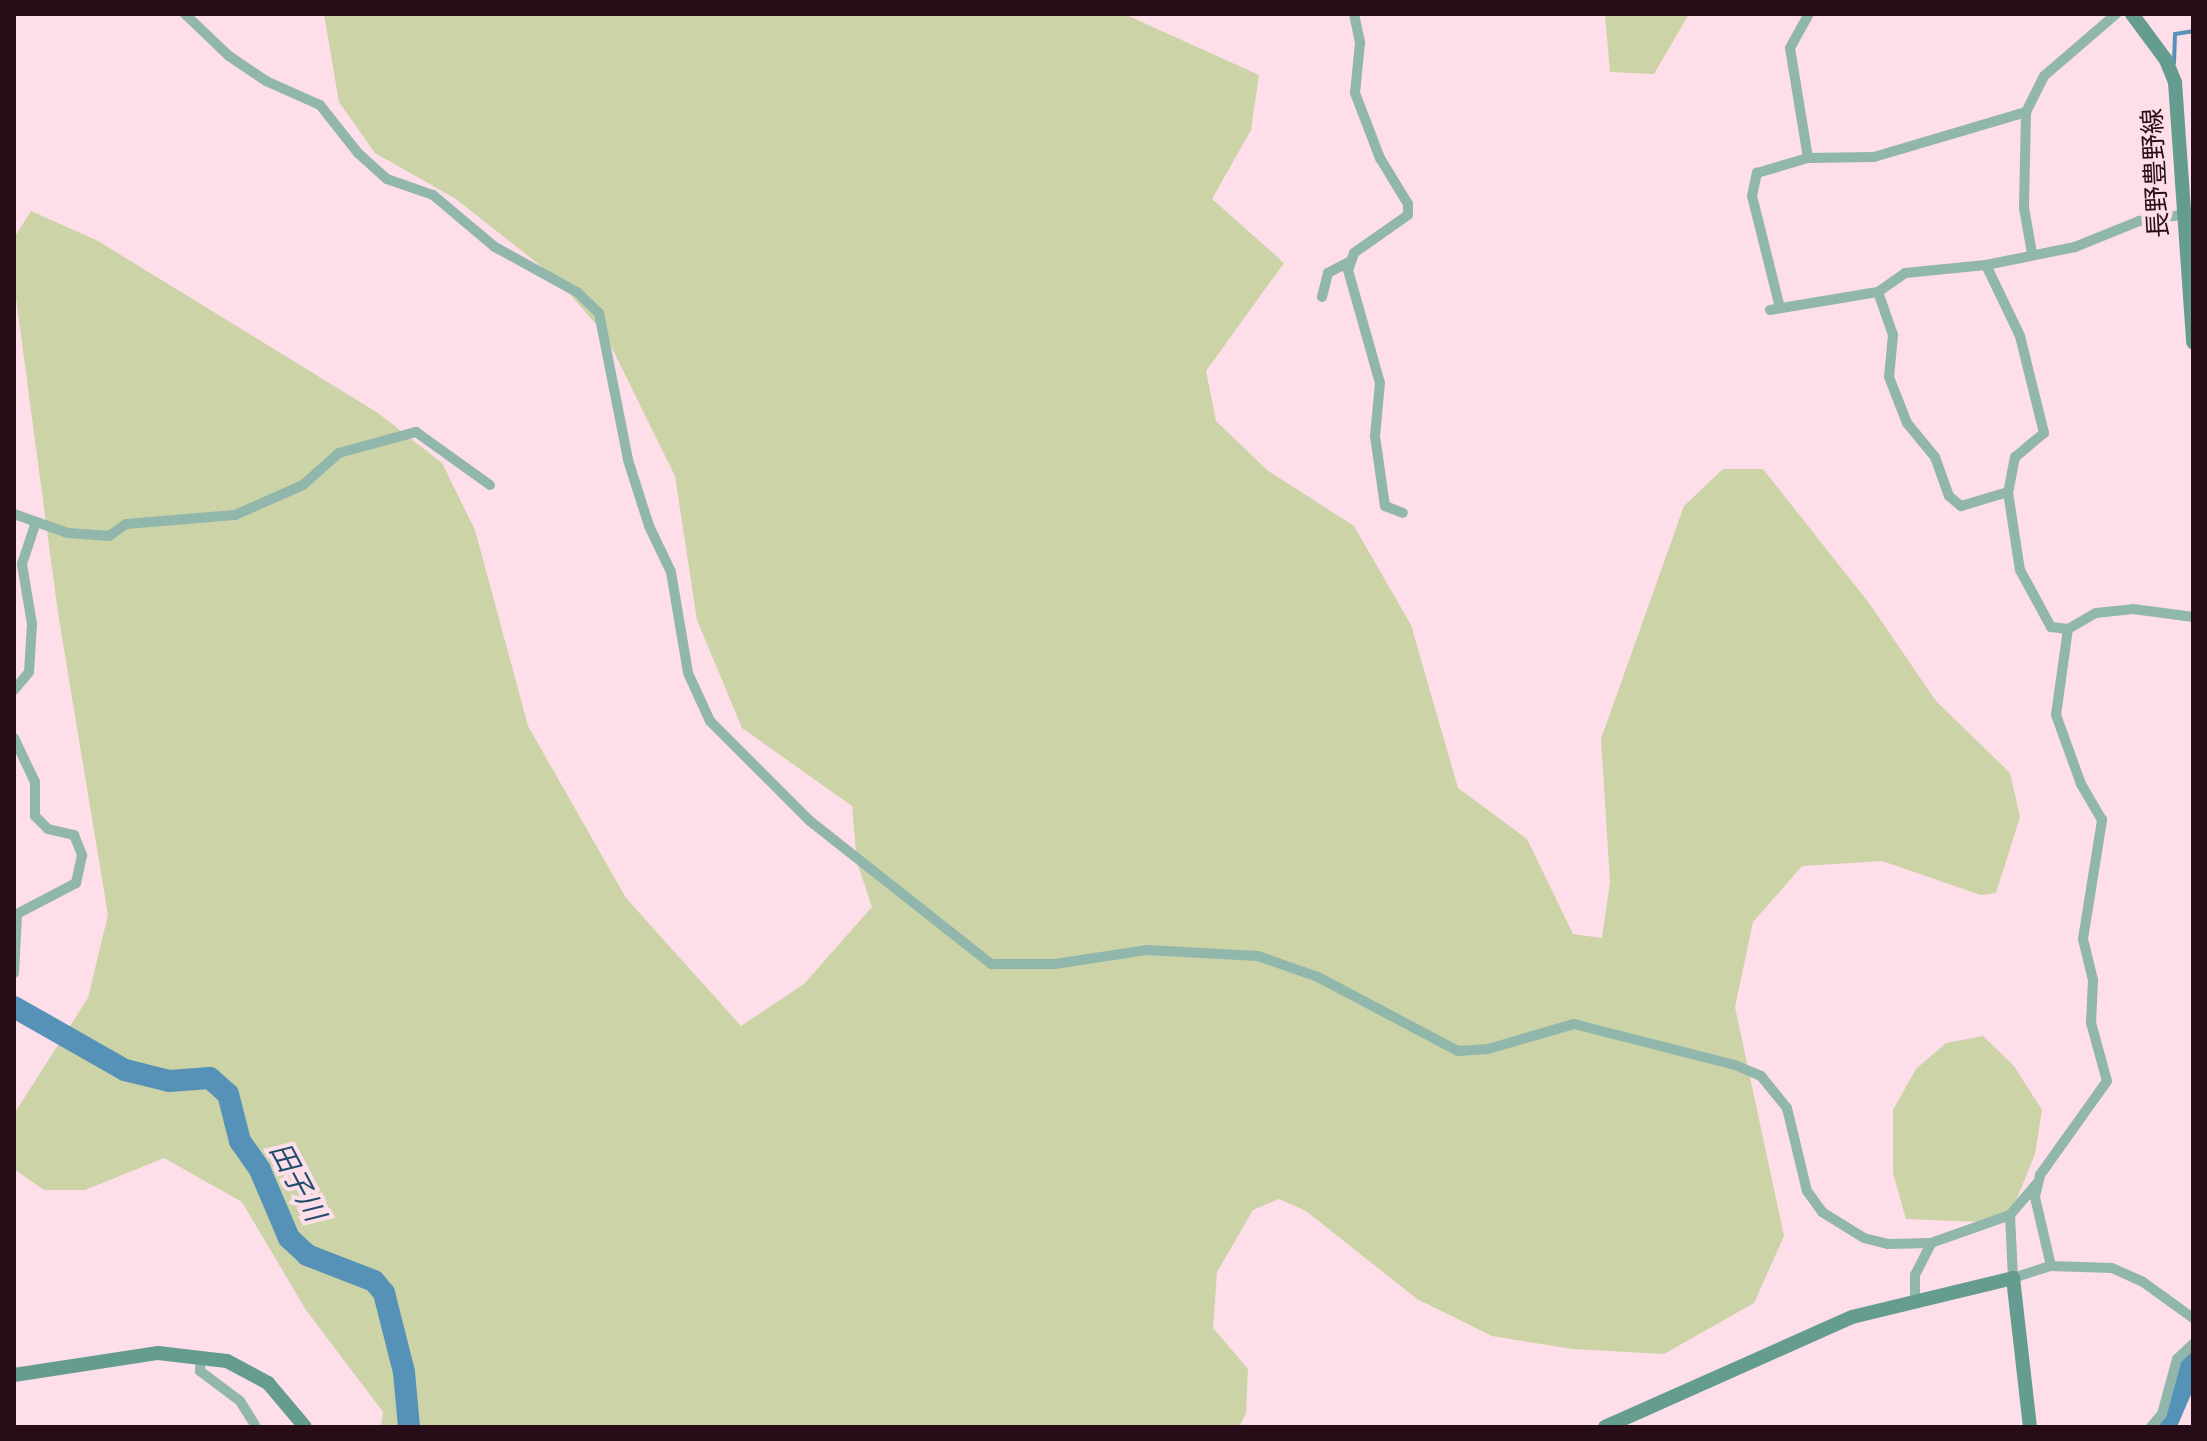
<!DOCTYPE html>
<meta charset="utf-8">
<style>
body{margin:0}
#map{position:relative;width:2207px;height:1441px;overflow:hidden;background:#fedee8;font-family:"Times New Roman","Noto Sans JP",serif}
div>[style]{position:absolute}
.green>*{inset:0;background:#cbd3a7}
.stream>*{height:4px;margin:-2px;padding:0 2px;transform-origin:2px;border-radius:2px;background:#5692b7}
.river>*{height:22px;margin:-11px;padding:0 11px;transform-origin:11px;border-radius:11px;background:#5692b7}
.street>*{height:10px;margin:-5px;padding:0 5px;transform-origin:5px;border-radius:5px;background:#91b6ac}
.secondary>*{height:14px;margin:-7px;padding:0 7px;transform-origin:7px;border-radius:7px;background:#649d8f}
span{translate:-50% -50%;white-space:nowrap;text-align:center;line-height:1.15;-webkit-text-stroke:8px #fedee8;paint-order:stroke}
.street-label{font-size:26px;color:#280d18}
.water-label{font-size:28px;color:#1e4e69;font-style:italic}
.frame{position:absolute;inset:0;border:16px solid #280d18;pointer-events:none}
</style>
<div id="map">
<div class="green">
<i style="clip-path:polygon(324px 14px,1124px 14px,1259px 75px,1251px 130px,1212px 199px,1284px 263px,1206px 371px,1216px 421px,1267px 470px,1354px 526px,1411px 625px,1458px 788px,1527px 839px,1573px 934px,1602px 938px,1610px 882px,1601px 739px,1684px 506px,1723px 469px,1763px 469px,1869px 603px,1936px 701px,2010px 773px,2020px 817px,1996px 893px,1981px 895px,1882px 861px,1802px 866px,1753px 922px,1735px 1007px,1784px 1236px,1754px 1303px,1664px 1354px,1572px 1349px,1492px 1336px,1417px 1299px,1306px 1211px,1279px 1199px,1253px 1210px,1217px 1272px,1213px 1328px,1248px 1369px,1246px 1413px,1239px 1427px,381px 1427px,383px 1412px,306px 1310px,242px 1202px,164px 1158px,85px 1190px,44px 1190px,14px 1169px,14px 1114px,88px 998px,108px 915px,58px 613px,14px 283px,14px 238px,31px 211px,98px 241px,378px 413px,442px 463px,475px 530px,528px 726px,626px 898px,741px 1026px,804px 984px,872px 907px,857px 862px,852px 806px,742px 728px,697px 620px,675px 476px,606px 336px,556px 278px,456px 199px,375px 153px,339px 102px)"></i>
<i style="clip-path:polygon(1605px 14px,1689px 14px,1654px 74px,1610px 72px)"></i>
<i style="clip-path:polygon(1983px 1036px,2014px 1066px,2042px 1110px,2035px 1154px,2007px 1223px,1906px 1219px,1893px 1173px,1893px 1110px,1916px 1069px,1946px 1043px)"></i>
</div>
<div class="stream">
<i style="left:2174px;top:63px;width:29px;rotate:-88deg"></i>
<i style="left:2175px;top:34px;width:18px;rotate:-9deg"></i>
</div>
<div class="river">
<i style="left:14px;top:1007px;width:128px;rotate:29.6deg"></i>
<i style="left:125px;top:1070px;width:45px;rotate:14deg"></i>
<i style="left:169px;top:1081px;width:41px;rotate:-4.2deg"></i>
<i style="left:210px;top:1078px;width:24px;rotate:42deg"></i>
<i style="left:228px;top:1094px;width:49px;rotate:75.7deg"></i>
<i style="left:240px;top:1141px;width:35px;rotate:55deg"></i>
<i style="left:260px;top:1170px;width:74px;rotate:66.9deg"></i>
<i style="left:289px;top:1238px;width:25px;rotate:43deg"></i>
<i style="left:307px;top:1255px;width:72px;rotate:21.2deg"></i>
<i style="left:374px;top:1281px;width:16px;rotate:50deg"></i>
<i style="left:384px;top:1293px;width:81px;rotate:75.8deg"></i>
<i style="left:404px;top:1372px;width:55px;rotate:84.8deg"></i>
<i style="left:2165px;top:1427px;width:71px;rotate:-66.7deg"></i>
</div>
<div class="street">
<i style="left:185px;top:14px;width:61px;rotate:43.7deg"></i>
<i style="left:229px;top:56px;width:45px;rotate:34deg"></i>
<i style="left:266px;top:81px;width:59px;rotate:24deg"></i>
<i style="left:320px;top:105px;width:61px;rotate:51.6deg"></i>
<i style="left:358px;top:153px;width:39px;rotate:42deg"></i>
<i style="left:387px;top:179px;width:49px;rotate:19.2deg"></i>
<i style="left:433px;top:195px;width:81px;rotate:40deg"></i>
<i style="left:495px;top:247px;width:94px;rotate:28.8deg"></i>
<i style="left:577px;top:292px;width:30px;rotate:44deg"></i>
<i style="left:599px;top:313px;width:150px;rotate:78.8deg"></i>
<i style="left:628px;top:460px;width:69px;rotate:72.3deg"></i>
<i style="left:649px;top:526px;width:51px;rotate:64.4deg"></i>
<i style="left:671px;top:572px;width:102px;rotate:80.4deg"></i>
<i style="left:688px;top:673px;width:53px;rotate:65.4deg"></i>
<i style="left:710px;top:721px;width:141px;rotate:45deg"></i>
<i style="left:810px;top:821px;width:231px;rotate:38.3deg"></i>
<i style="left:991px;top:964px;width:64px"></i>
<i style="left:1055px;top:964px;width:92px;rotate:-8.7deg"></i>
<i style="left:1146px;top:950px;width:112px;rotate:3.1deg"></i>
<i style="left:1258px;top:956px;width:64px;rotate:19.3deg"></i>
<i style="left:1318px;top:977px;width:158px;rotate:27.9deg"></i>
<i style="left:1458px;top:1051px;width:30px;rotate:-4deg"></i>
<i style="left:1488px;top:1049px;width:90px;rotate:-16.2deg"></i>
<i style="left:1574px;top:1024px;width:166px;rotate:14.3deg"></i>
<i style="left:1735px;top:1065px;width:28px;rotate:23deg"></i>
<i style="left:1761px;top:1076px;width:41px;rotate:50.9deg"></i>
<i style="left:1787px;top:1108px;width:85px;rotate:76.5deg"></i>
<i style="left:1807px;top:1191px;width:26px;rotate:54deg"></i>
<i style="left:1822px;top:1212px;width:49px;rotate:31.8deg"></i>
<i style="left:1864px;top:1238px;width:25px;rotate:14deg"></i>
<i style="left:1888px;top:1244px;width:43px;rotate:-1.3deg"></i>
<i style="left:1931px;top:1243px;width:84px;rotate:-19.5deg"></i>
<i style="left:2010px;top:1215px;width:43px;rotate:-49.7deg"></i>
<i style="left:1354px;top:14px;width:30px;rotate:78deg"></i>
<i style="left:1360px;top:43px;width:50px;rotate:95.7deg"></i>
<i style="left:1355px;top:93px;width:70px;rotate:69deg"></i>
<i style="left:1380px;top:158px;width:54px;rotate:58.7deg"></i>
<i style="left:1408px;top:204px;width:11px;rotate:90deg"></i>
<i style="left:1408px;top:215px;width:66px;rotate:144.9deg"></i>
<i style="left:1354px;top:253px;width:18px;rotate:109deg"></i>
<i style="left:1348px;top:270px;width:117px;rotate:74.2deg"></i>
<i style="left:1380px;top:383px;width:53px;rotate:95.4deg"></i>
<i style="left:1375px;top:436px;width:71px;rotate:81.9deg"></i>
<i style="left:1385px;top:506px;width:19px;rotate:21deg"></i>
<i style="left:2026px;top:112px;width:96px;rotate:91.2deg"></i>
<i style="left:2024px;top:208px;width:46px;rotate:79.9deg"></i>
<i style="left:1808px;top:158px;width:66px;rotate:-0.9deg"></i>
<i style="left:1874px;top:157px;width:159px;rotate:-16.5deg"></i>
<i style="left:2026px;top:112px;width:40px;rotate:-63.4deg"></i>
<i style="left:2044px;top:76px;width:95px;rotate:-40.7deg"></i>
<i style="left:1986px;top:265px;width:79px;rotate:64.4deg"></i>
<i style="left:2020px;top:336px;width:100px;rotate:76.1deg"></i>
<i style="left:2044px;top:433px;width:38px;rotate:140deg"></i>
<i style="left:2015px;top:457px;width:36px;rotate:101deg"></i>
<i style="left:2008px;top:492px;width:79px;rotate:81.3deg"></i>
<i style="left:2020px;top:570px;width:65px;rotate:61.5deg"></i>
<i style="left:2051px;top:627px;width:17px;rotate:7deg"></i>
<i style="left:1878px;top:292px;width:46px;rotate:70.8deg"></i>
<i style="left:1893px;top:335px;width:42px;rotate:95.4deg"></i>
<i style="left:1889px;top:377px;width:49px;rotate:68.6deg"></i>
<i style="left:1907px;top:423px;width:44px;rotate:50.5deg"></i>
<i style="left:1935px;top:457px;width:41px;rotate:70.3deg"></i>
<i style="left:1949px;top:496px;width:16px;rotate:40deg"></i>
<i style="left:1961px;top:506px;width:49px;rotate:-16.6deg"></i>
<i style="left:1322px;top:297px;width:25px;rotate:-76deg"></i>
<i style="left:1328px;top:273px;width:26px;rotate:-28deg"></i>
<i style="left:1780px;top:308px;width:115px;rotate:-104deg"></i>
<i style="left:1752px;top:196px;width:24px;rotate:-78deg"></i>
<i style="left:1757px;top:173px;width:53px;rotate:-16.4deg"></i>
<i style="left:1808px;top:158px;width:111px;rotate:-99.3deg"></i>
<i style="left:1790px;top:48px;width:39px;rotate:-61deg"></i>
<i style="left:1770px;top:310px;width:109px;rotate:-9.5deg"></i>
<i style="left:1878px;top:292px;width:33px;rotate:-35deg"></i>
<i style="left:1905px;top:273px;width:81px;rotate:-5.6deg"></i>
<i style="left:1986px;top:265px;width:91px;rotate:-11.4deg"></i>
<i style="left:2075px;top:247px;width:69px;rotate:-22.1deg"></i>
<i style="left:2139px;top:221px;width:42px;rotate:-8.1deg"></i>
<i style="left:14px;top:514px;width:57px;rotate:19.4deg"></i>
<i style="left:68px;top:533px;width:41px;rotate:4.2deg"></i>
<i style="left:109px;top:536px;width:21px;rotate:-35deg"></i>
<i style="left:126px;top:524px;width:109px;rotate:-4.7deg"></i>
<i style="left:235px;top:515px;width:74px;rotate:-23.8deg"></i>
<i style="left:303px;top:485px;width:48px;rotate:-41.6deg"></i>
<i style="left:339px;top:453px;width:80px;rotate:-15.3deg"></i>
<i style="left:416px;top:432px;width:91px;rotate:35.6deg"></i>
<i style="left:14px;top:690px;width:23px;rotate:-50deg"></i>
<i style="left:29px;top:672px;width:48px;rotate:-86.4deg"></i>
<i style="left:32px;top:624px;width:61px;rotate:-99.5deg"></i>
<i style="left:22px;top:564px;width:44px;rotate:-71.6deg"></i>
<i style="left:14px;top:738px;width:49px;rotate:64.5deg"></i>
<i style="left:35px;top:782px;width:34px;rotate:90deg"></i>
<i style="left:35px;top:816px;width:18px;rotate:45deg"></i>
<i style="left:48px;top:829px;width:27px;rotate:13deg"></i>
<i style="left:74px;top:835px;width:22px;rotate:68deg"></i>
<i style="left:82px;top:855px;width:29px;rotate:102deg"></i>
<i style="left:76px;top:883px;width:67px;rotate:152.3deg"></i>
<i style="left:17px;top:914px;width:59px;rotate:92.9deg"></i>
<i style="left:2010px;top:1215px;width:63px;rotate:87.3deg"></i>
<i style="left:2013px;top:1278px;width:40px;rotate:-18deg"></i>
<i style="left:2051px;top:1266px;width:61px;rotate:1.9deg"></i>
<i style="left:2112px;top:1268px;width:34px;rotate:24deg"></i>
<i style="left:2143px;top:1282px;width:62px;rotate:35.8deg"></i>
<i style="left:2051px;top:1266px;width:71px;rotate:-103.1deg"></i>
<i style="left:2035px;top:1197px;width:23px;rotate:-77deg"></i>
<i style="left:2040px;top:1175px;width:115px;rotate:-54.5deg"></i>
<i style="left:2107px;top:1081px;width:60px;rotate:-105.4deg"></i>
<i style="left:2091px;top:1023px;width:43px;rotate:-87.3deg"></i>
<i style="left:2093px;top:980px;width:42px;rotate:-103.7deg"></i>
<i style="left:2083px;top:939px;width:121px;rotate:-80.9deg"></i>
<i style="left:2102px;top:820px;width:42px;rotate:-120.3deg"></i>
<i style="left:2081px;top:784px;width:73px;rotate:-109.9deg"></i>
<i style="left:2056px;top:715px;width:87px;rotate:-82.1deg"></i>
<i style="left:2068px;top:629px;width:32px;rotate:-30deg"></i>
<i style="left:2096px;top:613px;width:37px;rotate:-6deg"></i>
<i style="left:2133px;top:609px;width:61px;rotate:7.6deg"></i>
<i style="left:1915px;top:1298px;width:23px;rotate:-90deg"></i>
<i style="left:1915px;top:1275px;width:36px;rotate:-63deg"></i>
<i style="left:201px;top:1356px;width:15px;rotate:94deg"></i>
<i style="left:200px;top:1371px;width:50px;rotate:36.9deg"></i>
<i style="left:240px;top:1401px;width:31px;rotate:58deg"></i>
<i style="left:2151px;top:1427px;width:17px;rotate:-50deg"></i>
<i style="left:2162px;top:1414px;width:57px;rotate:-74.7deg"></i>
<i style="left:2177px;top:1359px;width:22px;rotate:-43deg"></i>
</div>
<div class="secondary">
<i style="left:2132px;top:14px;width:57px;rotate:53.5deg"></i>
<i style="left:2166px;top:60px;width:24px;rotate:68deg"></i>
<i style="left:2175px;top:82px;width:261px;rotate:86deg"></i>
<i style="left:14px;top:1375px;width:146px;rotate:-8.7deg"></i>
<i style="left:158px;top:1353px;width:69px;rotate:6.6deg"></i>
<i style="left:227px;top:1361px;width:47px;rotate:28.2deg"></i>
<i style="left:268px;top:1383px;width:57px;rotate:49.9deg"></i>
<i style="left:1605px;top:1427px;width:270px;rotate:-24deg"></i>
<i style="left:1852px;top:1317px;width:166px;rotate:-13.6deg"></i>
<i style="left:2013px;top:1278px;width:150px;rotate:83.5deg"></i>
</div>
<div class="street-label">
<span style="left:2156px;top:173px;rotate:-93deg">長野豊野線</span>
</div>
<div class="water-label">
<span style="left:297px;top:1182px;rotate:62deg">田子川</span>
</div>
<div class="frame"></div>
</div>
